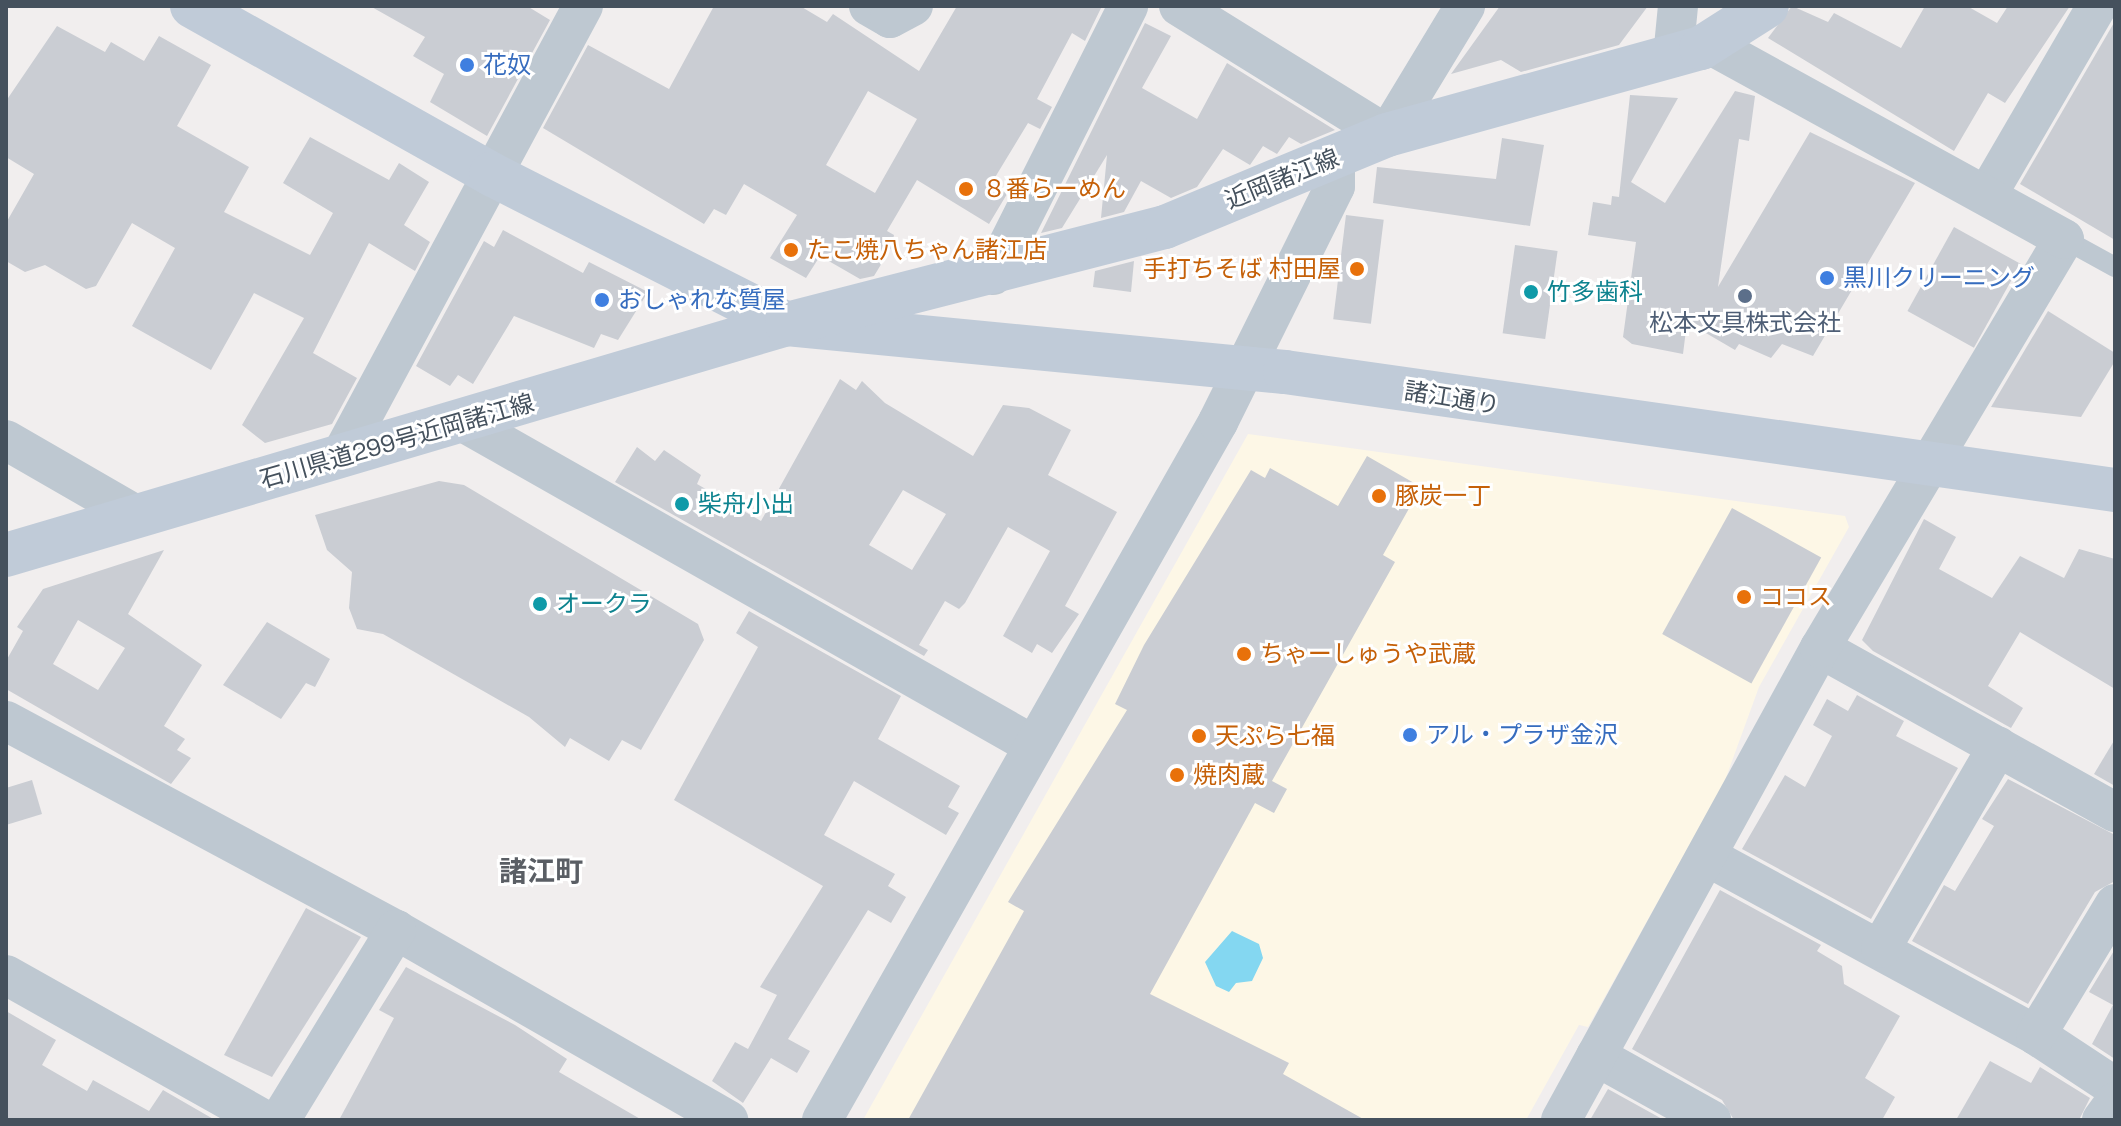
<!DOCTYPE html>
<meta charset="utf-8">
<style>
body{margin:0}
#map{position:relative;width:2121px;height:1126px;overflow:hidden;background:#f1eeee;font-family:"Space Grotesk","Noto Sans JP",sans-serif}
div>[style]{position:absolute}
.commercial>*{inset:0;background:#fdf7e6}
.water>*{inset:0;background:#84d7f1}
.building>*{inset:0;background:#cacdd3;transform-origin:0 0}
.lane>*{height:20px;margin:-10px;padding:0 10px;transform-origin:10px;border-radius:10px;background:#bec8d1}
.street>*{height:40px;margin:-20px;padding:0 20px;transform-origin:20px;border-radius:20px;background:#bec8d1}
.secondary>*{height:44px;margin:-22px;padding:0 22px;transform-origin:22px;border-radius:22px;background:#c0cbd8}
.dots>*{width:22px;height:22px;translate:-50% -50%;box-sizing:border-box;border:4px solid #fff;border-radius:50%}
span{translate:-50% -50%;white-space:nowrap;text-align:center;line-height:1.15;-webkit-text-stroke:6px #fff;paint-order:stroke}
.shop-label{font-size:24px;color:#366cbe}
.left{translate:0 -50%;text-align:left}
.street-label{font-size:24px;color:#45515d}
.food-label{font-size:24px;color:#c56008}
.right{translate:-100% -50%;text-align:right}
.culture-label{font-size:24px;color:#0d838f}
.service-label{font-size:24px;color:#4e5e75}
.quarter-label{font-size:28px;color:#5a5e64;font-weight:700}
.frame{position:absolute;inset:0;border:8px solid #45515d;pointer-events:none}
</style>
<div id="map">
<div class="commercial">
<i style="clip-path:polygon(1248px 434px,1845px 516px,1849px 527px,1759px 687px,1724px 783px,1588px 1027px,1579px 1025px,1526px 1120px,863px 1120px)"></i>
</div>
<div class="water">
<i style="clip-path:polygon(1232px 931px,1259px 944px,1263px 958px,1252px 981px,1236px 983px,1229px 992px,1216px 986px,1205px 962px)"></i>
</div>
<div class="building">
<i style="clip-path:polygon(370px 6px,527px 6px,550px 20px,487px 136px,430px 102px,444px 74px,413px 56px,425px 37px)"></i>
<i style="clip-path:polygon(evenodd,714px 6px,800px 6px,827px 22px,833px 14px,919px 71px,957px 6px,1102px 6px,1085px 41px,1072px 33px,1037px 99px,1052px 107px,1040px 129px,1028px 123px,991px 184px,1007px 194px,989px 224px,917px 180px,887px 231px,894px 235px,891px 248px,874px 276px,860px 279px,820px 256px,806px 278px,770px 258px,797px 215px,744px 184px,726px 215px,714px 209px,704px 224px,543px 128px,588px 45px,669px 89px,714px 6px,868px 91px,917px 119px,875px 193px,826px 165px,868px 91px)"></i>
<i style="clip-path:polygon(1500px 6px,1648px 6px,1619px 45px,1521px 72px,1501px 60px,1451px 74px)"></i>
<i style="clip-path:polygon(1792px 6px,1828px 22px,1834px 13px,1901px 48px,1925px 6px,1967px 6px,1997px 23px,2008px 6px,2070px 6px,2005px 103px,1988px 93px,1954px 151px,1768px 38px)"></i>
<i style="clip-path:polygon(2115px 21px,2115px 240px,2020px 184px)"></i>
<i style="clip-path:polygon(1145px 23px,1171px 36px,1142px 88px,1197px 119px,1227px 63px,1335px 130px,1301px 144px,1289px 137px,1277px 154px,1263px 146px,1250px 165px,1223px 149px,1197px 187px,1171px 198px,1141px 181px,1124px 212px,1101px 218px,1107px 155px,1062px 228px,1041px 233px)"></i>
<i style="clip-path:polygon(57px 26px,105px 52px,111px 42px,144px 61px,159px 36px,211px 65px,177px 126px,249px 167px,224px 212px,310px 255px,333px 213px,283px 183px,310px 137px,389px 180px,399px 163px,429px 182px,404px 225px,430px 242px,415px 271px,369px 243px,313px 353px,357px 378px,332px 424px,265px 443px,242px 425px,304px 318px,254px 293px,211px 370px,132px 326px,175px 248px,132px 223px,96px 286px,86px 289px,45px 265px,25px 272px,6px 261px,6px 223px,34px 174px,6px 157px,6px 101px)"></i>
<i style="clip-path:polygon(1735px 91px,1755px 96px,1749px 141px,1739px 139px,1718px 287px,1810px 132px,1915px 183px,1813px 356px,1782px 344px,1771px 358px,1739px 344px,1735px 350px,1687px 322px,1683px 354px,1632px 344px,1623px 337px,1636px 242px,1588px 235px,1593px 202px,1611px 205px,1612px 196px,1619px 197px,1630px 95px,1678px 98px,1631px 182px,1665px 203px)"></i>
<i style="clip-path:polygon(1502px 138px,1544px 145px,1530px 226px,1373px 203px,1377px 167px,1496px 179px)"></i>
<i style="left:1346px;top:215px;width:38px;height:105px;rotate:7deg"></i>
<i style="left:1954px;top:227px;width:76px;height:96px;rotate:29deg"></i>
<i style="clip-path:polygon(503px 230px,583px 273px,589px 262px,648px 292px,618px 340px,601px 334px,594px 348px,514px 316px,473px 384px,458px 375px,450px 386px,416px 366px,484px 241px,494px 247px)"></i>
<i style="left:1515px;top:245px;width:43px;height:89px;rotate:8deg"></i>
<i style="clip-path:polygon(1134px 261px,1131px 292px,1093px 287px,1095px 271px)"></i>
<i style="clip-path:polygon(2048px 311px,2115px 353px,2115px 361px,2081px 417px,1991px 407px)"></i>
<i style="clip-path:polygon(evenodd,840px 379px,856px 390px,862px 381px,885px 403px,973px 456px,1003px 405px,1029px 408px,1071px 430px,1048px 475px,1117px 512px,1065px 606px,1079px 614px,1052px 653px,1037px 644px,1032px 653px,1003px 636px,1050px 551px,1008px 527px,965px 603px,959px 609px,945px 601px,919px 645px,928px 650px,924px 656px,615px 482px,637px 447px,655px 461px,664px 450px,701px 475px,697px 484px,761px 521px,840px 379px,903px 490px,946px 514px,912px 570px,869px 545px,903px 490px)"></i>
<i style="clip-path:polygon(1367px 456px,1421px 487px,1383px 555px,1395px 562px,1272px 781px,1287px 789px,1274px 813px,1255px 803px,1150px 994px,1289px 1063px,1283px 1074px,1365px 1120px,908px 1120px,1024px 911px,1008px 902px,1127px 710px,1115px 704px,1144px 645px,1251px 470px,1265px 478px,1270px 468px,1338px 506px)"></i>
<i style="clip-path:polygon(439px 481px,464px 485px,698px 624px,704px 640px,641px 750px,622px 740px,609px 761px,570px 738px,565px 747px,529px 717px,383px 634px,357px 629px,349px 608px,352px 572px,327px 550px,315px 515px)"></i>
<i style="left:1732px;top:508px;width:102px;height:144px;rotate:29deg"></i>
<i style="clip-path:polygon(1924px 519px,1956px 537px,1939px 569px,1992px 598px,2020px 556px,2064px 578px,2079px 549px,2115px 559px,2115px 689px,2020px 632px,1988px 686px,2023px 708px,2011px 728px,1873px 651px,1862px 640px)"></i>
<i style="clip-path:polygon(evenodd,164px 550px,128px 614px,202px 665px,164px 726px,185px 739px,177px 750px,191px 758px,171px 784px,6px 689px,6px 661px,23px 631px,17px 627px,43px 589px,164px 550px,78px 620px,125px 648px,98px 690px,53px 664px,78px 620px)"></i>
<i style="clip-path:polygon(749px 611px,901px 696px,878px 739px,960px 786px,948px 807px,959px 813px,946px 835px,854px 781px,824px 835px,895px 874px,888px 886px,906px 897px,891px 923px,868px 910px,788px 1039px,810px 1051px,797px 1073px,771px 1058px,743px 1103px,712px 1081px,735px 1042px,748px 1049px,777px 995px,760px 987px,823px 886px,674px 800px,758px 647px,736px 633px)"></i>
<i style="clip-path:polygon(267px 622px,330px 659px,315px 687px,306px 683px,281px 719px,223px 685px)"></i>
<i style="clip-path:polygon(1857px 695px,1904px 721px,1896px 736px,1958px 768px,1871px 919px,1742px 849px,1785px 775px,1805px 787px,1832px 736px,1813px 725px,1827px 699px,1848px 711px)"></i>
<i style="clip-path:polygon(2115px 739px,2115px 786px,2094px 774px)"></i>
<i style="clip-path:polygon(2008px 779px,2115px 835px,2115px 881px,2095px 892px,2028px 1004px,1912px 941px,1944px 885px,1955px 891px,1994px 826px,1982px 819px)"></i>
<i style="clip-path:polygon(32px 780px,42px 814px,6px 825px,6px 788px)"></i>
<i style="clip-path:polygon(1720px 890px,1821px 945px,1817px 951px,1842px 966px,1844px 984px,1900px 1016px,1865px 1078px,1895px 1097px,1882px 1120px,1734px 1120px,1722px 1100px,1632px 1049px)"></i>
<i style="clip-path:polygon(306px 908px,361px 937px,272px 1077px,224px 1055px)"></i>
<i style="clip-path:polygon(2115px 949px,2115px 1059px,2092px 1044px,2113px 1005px,2089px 992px)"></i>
<i style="clip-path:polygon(406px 967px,515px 1025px,567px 1059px,559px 1072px,642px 1120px,339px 1120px,394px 1018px,379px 1010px)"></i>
<i style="clip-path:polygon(6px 1011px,56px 1040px,42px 1065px,87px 1091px,93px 1080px,149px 1111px,163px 1090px,215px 1120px,6px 1120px)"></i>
<i style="clip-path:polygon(1990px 1061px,2031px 1083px,2040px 1067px,2090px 1098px,2079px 1120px,1956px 1120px)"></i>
<i style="clip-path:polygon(1608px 1089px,1664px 1120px,1590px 1120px)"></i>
</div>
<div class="lane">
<i style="left:2064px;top:239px;width:58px;rotate:28.8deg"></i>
</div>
<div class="street">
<i style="left:869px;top:6px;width:24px;rotate:30deg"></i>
<i style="left:890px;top:18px;width:26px;rotate:-28deg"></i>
<i style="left:1179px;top:6px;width:245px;rotate:31.8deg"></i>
<i style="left:1387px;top:135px;width:151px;rotate:-58.8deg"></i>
<i style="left:1673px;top:57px;width:51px;rotate:-84.4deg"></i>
<i style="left:1987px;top:195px;width:219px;rotate:-59.8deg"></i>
<i style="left:993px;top:275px;width:301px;rotate:-63.3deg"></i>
<i style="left:467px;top:424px;width:651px;rotate:29.56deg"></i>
<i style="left:6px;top:440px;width:150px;rotate:30deg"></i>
<i style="left:341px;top:456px;width:511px;rotate:-61.73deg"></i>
<i style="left:1820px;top:648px;width:338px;rotate:29.1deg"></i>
<i style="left:6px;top:721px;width:442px;rotate:28.2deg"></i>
<i style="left:396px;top:930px;width:383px;rotate:29.8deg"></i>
<i style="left:1710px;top:858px;width:371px;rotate:28.5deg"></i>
<i style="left:2036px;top:1035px;width:95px;rotate:33.4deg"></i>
<i style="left:1881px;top:948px;width:233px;rotate:-59.9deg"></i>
<i style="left:6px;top:975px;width:296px;rotate:29.3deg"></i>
<i style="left:2036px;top:1035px;width:153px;rotate:-58.9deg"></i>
<i style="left:1596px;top:1056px;width:132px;rotate:29.1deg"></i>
<i style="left:280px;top:1120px;width:223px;rotate:-58.6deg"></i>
<i style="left:822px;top:1120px;width:803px;rotate:-60.43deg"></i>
<i style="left:1218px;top:422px;width:263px;rotate:-63.6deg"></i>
<i style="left:1335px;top:186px;width:29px;rotate:-90deg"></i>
<i style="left:1561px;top:1120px;width:538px;rotate:-61.25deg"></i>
<i style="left:1820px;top:648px;width:476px;rotate:-59.2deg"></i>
<i style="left:2064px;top:239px;width:403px;rotate:-151.2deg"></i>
<i style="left:2102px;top:1120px;width:22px;rotate:-54deg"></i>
</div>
<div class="secondary">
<i style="left:192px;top:6px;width:343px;rotate:29.3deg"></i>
<i style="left:491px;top:174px;width:332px;rotate:26.9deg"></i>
<i style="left:787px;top:324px;width:500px;rotate:5.51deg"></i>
<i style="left:1285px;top:372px;width:838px;rotate:8.09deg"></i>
<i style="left:6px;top:555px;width:814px;rotate:-16.48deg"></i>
<i style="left:787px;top:324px;width:390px;rotate:-14.4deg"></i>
<i style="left:1165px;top:227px;width:240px;rotate:-22.5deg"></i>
<i style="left:1387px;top:135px;width:326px;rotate:-15.5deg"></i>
<i style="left:1701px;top:48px;width:78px;rotate:-32.5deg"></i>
</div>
<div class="dots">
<i style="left:467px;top:65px;background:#3f7fe0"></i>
<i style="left:966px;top:189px;background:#e8710a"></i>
<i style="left:791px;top:250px;background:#e8710a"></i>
<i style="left:1357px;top:269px;background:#e8710a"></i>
<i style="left:1827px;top:278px;background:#3f7fe0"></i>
<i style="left:1531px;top:292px;background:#0f9aa8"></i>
<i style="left:1745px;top:296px;background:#5c6f8a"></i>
<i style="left:602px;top:300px;background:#3f7fe0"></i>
<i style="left:1379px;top:496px;background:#e8710a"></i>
<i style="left:682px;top:504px;background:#0f9aa8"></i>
<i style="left:1744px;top:597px;background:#e8710a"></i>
<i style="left:540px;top:604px;background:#0f9aa8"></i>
<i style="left:1244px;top:654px;background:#e8710a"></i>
<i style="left:1410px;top:735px;background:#3f7fe0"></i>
<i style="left:1199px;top:736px;background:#e8710a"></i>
<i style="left:1177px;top:775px;background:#e8710a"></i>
</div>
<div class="shop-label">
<span class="left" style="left:483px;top:65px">花奴</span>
<span class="left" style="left:1843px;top:278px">黒川クリーニング</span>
<span class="left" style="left:618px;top:300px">おしゃれな質屋</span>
<span class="left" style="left:1426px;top:735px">アル・プラザ金沢</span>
</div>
<div class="street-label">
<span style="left:1282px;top:179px;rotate:-22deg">近岡諸江線</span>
<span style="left:1452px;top:398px;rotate:9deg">諸江通り</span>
<span style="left:397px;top:441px;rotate:-16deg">石川県道299号近岡諸江線</span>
</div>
<div class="food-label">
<span class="left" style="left:982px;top:189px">８番らーめん</span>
<span class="left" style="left:807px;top:250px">たこ焼八ちゃん諸江店</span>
<span class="right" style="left:1341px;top:269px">手打ちそば 村田屋</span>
<span class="left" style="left:1395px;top:496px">豚炭一丁</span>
<span class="left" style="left:1760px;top:597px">ココス</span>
<span class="left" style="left:1260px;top:654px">ちゃーしゅうや武蔵</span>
<span class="left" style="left:1215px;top:736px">天ぷら七福</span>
<span class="left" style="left:1193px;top:775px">焼肉蔵</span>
</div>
<div class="culture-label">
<span class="left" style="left:1547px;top:292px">竹多歯科</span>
<span class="left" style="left:698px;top:504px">柴舟小出</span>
<span class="left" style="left:556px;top:604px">オークラ</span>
</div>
<div class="service-label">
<span style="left:1745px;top:323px">松本文具株式会社</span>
</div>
<div class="quarter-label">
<span style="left:541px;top:871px">諸江町</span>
</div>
<div class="frame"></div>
</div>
